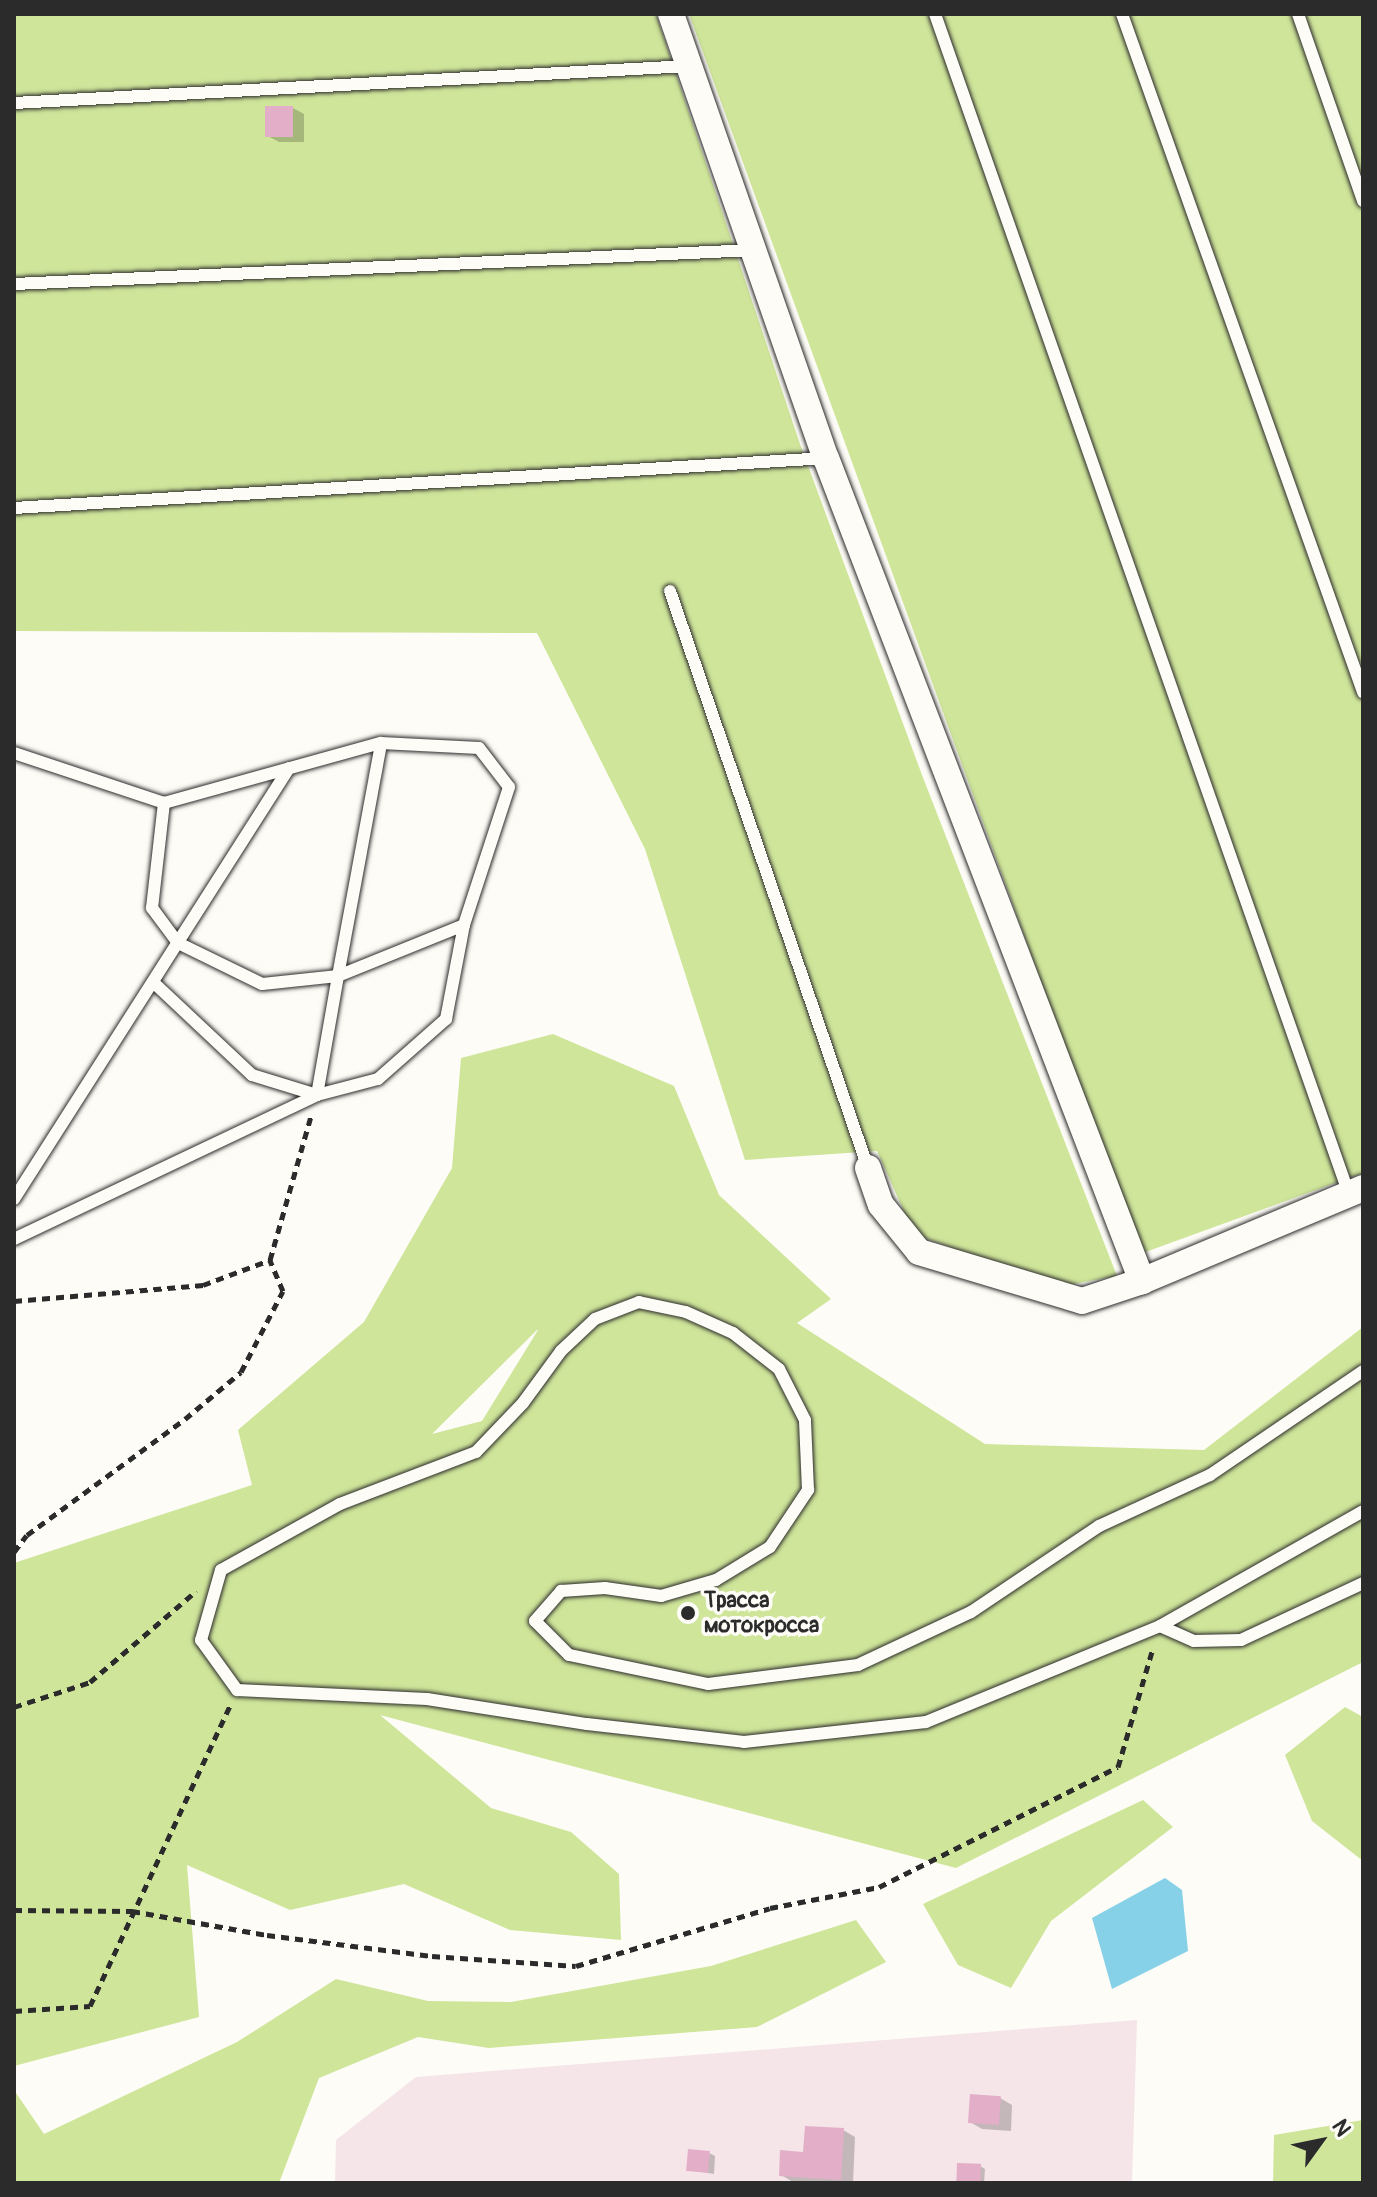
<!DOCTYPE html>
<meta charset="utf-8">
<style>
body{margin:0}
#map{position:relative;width:1377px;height:2197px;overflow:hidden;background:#fdfcf7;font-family:Pangolin,sans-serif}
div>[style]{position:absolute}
.built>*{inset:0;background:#f5e5e9}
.green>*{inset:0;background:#cfe59a}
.water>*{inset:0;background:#86d1e7}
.shadow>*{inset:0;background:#0003}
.building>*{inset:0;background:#e3aec8;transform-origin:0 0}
.path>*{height:5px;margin-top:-2.5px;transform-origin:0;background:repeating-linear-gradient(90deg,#2b2b2b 0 8px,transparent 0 14px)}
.roads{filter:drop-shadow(0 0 2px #2b2b2b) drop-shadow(0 0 2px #2b2b2b)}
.service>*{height:12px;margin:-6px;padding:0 6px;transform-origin:6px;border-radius:6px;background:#fdfcf7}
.minor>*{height:26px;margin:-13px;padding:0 13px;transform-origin:13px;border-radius:13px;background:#fdfcf7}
.dots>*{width:22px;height:22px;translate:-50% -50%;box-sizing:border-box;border:4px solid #fdfcf7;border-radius:50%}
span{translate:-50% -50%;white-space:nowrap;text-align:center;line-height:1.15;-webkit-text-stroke:7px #fdfcf7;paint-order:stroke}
.poi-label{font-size:22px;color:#2b2b2b;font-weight:700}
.left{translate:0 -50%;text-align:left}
.frame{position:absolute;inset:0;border:16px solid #2b2b2b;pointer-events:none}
.north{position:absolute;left:1281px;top:2101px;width:80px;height:80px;-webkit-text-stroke:6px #fdfcf7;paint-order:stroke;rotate:57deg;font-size:22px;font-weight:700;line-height:32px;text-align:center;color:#2b2b2b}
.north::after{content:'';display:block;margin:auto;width:28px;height:36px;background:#2b2b2b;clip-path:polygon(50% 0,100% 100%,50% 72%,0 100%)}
</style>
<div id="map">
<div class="built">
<i style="clip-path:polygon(1137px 2020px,1132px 2183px,335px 2183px,336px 2140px,416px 2077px)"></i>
</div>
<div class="green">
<i style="clip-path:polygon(14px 14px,656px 14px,800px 444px,922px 775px,1117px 1276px,1057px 1287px,914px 1234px,877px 1151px,745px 1160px,645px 849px,537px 633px,14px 631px)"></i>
<i style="clip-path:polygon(689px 14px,1363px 14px,1363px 1173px,1140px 1254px)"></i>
<i style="clip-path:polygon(evenodd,553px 1034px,674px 1086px,719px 1195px,831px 1299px,797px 1323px,985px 1444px,1204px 1450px,1363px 1327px,1363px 1662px,956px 1868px,380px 1715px,491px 1808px,571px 1832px,619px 1874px,621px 1940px,510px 1930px,404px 1884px,290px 1910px,187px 1865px,199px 2017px,14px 2066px,14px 1563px,252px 1485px,238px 1430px,364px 1322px,452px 1168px,461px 1058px,553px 1034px,538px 1330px,482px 1421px,432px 1434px,537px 1330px,538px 1330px)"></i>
<i style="clip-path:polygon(1345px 1707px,1363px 1717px,1363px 1861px,1312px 1821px,1285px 1755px)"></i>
<i style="clip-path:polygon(1143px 1800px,1173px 1827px,1051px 1921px,1011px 1988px,958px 1965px,923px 1904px)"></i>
<i style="clip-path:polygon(856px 1920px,886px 1962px,757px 2027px,489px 2048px,418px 2037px,319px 2078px,279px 2183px,14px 2183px,14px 2090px,44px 2134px,237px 2042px,336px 1979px,428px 2001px,511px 2002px,711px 1966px)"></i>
<i style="clip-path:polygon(1363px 2120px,1363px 2183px,1273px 2183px,1274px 2135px)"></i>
</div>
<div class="water">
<i style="clip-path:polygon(1165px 1878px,1182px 1890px,1188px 1951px,1112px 1989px,1092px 1918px)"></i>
</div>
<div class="shadow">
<i style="clip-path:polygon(293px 108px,304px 114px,304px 142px,279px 142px,268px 136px)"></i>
<i style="clip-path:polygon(1000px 2098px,1012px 2105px,1011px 2131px,982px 2129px,970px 2122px)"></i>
<i style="clip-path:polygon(843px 2130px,855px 2137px,853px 2183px,793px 2182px,781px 2175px,805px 2154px)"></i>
<i style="clip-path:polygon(709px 2153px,715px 2156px,714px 2174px,689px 2170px)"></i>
<i style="clip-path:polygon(980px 2166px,985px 2169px,984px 2183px,958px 2183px)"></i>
</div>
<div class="building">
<i style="left:265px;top:106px;width:28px;height:31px"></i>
<i style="left:970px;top:2094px;width:31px;height:29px;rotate:4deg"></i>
<i style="clip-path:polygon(805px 2126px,844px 2128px,841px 2180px,779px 2176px,780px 2150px,803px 2152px)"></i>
<i style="left:688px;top:2149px;width:22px;height:22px;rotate:5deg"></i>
<i style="left:957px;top:2163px;width:24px;height:20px;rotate:2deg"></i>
</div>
<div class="path">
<i style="left:14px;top:1301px;width:190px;rotate:-4.8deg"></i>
<i style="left:203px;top:1285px;width:72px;rotate:-20.5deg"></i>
<i style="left:270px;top:1260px;width:150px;rotate:-74.1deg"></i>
<i style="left:14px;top:1552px;width:21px;rotate:-53deg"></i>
<i style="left:27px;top:1535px;width:196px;rotate:-36.3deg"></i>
<i style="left:185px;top:1419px;width:73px;rotate:-40deg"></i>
<i style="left:241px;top:1372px;width:91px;rotate:-62.6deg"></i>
<i style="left:283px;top:1291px;width:34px;rotate:-113deg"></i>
<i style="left:14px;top:1707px;width:80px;rotate:-18.2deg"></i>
<i style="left:90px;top:1682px;width:140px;rotate:-40.6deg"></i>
<i style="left:14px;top:1910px;width:118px;rotate:0.5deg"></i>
<i style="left:132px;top:1911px;width:137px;rotate:10.1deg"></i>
<i style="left:267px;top:1935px;width:166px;rotate:7.3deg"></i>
<i style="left:432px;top:1956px;width:144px;rotate:4deg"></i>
<i style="left:576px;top:1966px;width:202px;rotate:-16.6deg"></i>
<i style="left:770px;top:1908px;width:111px;rotate:-10.9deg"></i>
<i style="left:879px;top:1887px;width:267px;rotate:-26.7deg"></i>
<i style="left:1118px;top:1767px;width:124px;rotate:-73.6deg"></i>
<i style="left:14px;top:2011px;width:76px;rotate:-3.8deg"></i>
<i style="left:90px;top:2006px;width:334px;rotate:-65deg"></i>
</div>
<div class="roads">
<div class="service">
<i style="left:935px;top:14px;width:1251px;rotate:70.67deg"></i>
<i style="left:1122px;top:14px;width:720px;rotate:70.43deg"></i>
<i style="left:1298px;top:14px;width:198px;rotate:70.8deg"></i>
<i style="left:14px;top:103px;width:676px;rotate:-3.14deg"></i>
<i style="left:14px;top:284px;width:740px;rotate:-2.63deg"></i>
<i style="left:14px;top:508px;width:814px;rotate:-3.52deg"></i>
<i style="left:670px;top:591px;width:610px;rotate:71.06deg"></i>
<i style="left:14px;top:753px;width:158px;rotate:18.4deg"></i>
<i style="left:164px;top:803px;width:225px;rotate:-15.5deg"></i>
<i style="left:153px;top:982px;width:136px;rotate:43.2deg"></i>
<i style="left:252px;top:1075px;width:68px;rotate:17.1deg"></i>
<i style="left:317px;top:1095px;width:63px;rotate:-14.7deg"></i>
<i style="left:378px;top:1079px;width:91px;rotate:-41.4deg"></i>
<i style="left:446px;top:1019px;width:96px;rotate:-79.2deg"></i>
<i style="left:14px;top:1199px;width:511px;rotate:-57.46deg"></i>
<i style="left:14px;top:1239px;width:335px;rotate:-25.4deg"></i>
<i style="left:317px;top:1095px;width:121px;rotate:-80deg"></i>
<i style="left:338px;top:976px;width:237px;rotate:-79.5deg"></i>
<i style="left:381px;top:743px;width:98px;rotate:2.9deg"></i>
<i style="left:479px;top:748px;width:49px;rotate:52.4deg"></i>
<i style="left:509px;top:787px;width:145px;rotate:108.1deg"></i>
<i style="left:464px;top:925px;width:136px;rotate:158deg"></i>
<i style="left:338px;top:976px;width:76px;rotate:174deg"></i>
<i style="left:262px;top:984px;width:93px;rotate:-154deg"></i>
<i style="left:178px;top:943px;width:44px;rotate:-126.6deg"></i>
<i style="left:152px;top:908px;width:106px;rotate:-83.5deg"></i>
<i style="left:1363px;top:1371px;width:185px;rotate:145.8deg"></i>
<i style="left:1210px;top:1475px;width:122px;rotate:155.3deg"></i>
<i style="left:1099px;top:1526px;width:154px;rotate:146.1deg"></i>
<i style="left:971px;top:1612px;width:125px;rotate:154.9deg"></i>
<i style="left:858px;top:1665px;width:151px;rotate:172.8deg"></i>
<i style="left:708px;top:1684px;width:142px;rotate:-168.2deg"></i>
<i style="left:569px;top:1655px;width:48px;rotate:-135deg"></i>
<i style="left:535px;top:1621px;width:40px;rotate:-49deg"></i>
<i style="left:561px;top:1591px;width:44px;rotate:-3.9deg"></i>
<i style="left:605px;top:1588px;width:57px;rotate:8.1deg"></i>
<i style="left:661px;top:1596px;width:57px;rotate:-16.2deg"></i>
<i style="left:716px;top:1580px;width:63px;rotate:-31.4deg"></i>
<i style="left:770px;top:1547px;width:69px;rotate:-56.3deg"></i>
<i style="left:808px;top:1490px;width:70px;rotate:-92.5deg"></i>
<i style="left:805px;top:1420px;width:57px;rotate:-117deg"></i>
<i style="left:779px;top:1369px;width:58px;rotate:-142deg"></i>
<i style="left:733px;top:1333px;width:51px;rotate:-155.9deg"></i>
<i style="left:686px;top:1312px;width:48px;rotate:-168deg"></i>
<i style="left:639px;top:1302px;width:47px;rotate:158.9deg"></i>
<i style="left:595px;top:1319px;width:47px;rotate:136.7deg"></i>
<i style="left:561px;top:1351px;width:64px;rotate:126.2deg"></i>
<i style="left:523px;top:1403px;width:68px;rotate:133.8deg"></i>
<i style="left:476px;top:1452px;width:146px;rotate:159.1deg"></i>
<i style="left:340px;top:1504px;width:136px;rotate:151deg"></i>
<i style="left:221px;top:1570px;width:73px;rotate:105.9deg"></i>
<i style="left:201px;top:1640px;width:62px;rotate:54.2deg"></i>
<i style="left:237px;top:1690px;width:190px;rotate:2.7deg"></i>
<i style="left:427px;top:1699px;width:162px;rotate:8.9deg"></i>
<i style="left:587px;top:1724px;width:158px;rotate:6.5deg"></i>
<i style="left:744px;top:1742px;width:183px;rotate:-6.3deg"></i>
<i style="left:926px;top:1722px;width:253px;rotate:-22.3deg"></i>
<i style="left:1160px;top:1626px;width:233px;rotate:-29.5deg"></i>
<i style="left:1160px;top:1626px;width:37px;rotate:24deg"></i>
<i style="left:1194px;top:1641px;width:47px;rotate:-1.2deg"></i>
<i style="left:1241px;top:1640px;width:135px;rotate:-25deg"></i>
</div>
<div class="minor">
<i style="left:671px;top:14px;width:470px;rotate:70.8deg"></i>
<i style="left:826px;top:458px;width:882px;rotate:69deg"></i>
<i style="left:1142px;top:1281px;width:240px;rotate:-22.8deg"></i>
<i style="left:868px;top:1168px;width:39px;rotate:71deg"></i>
<i style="left:881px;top:1205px;width:60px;rotate:51deg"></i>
<i style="left:919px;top:1252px;width:170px;rotate:16.7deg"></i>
<i style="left:1082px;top:1301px;width:63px;rotate:-18.4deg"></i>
</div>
</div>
<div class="dots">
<i style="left:688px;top:1613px;background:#2b2b2b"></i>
</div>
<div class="poi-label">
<span class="left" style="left:704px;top:1613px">Трасса<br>мотокросса</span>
</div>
<div class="frame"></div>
<div class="north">N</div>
</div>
